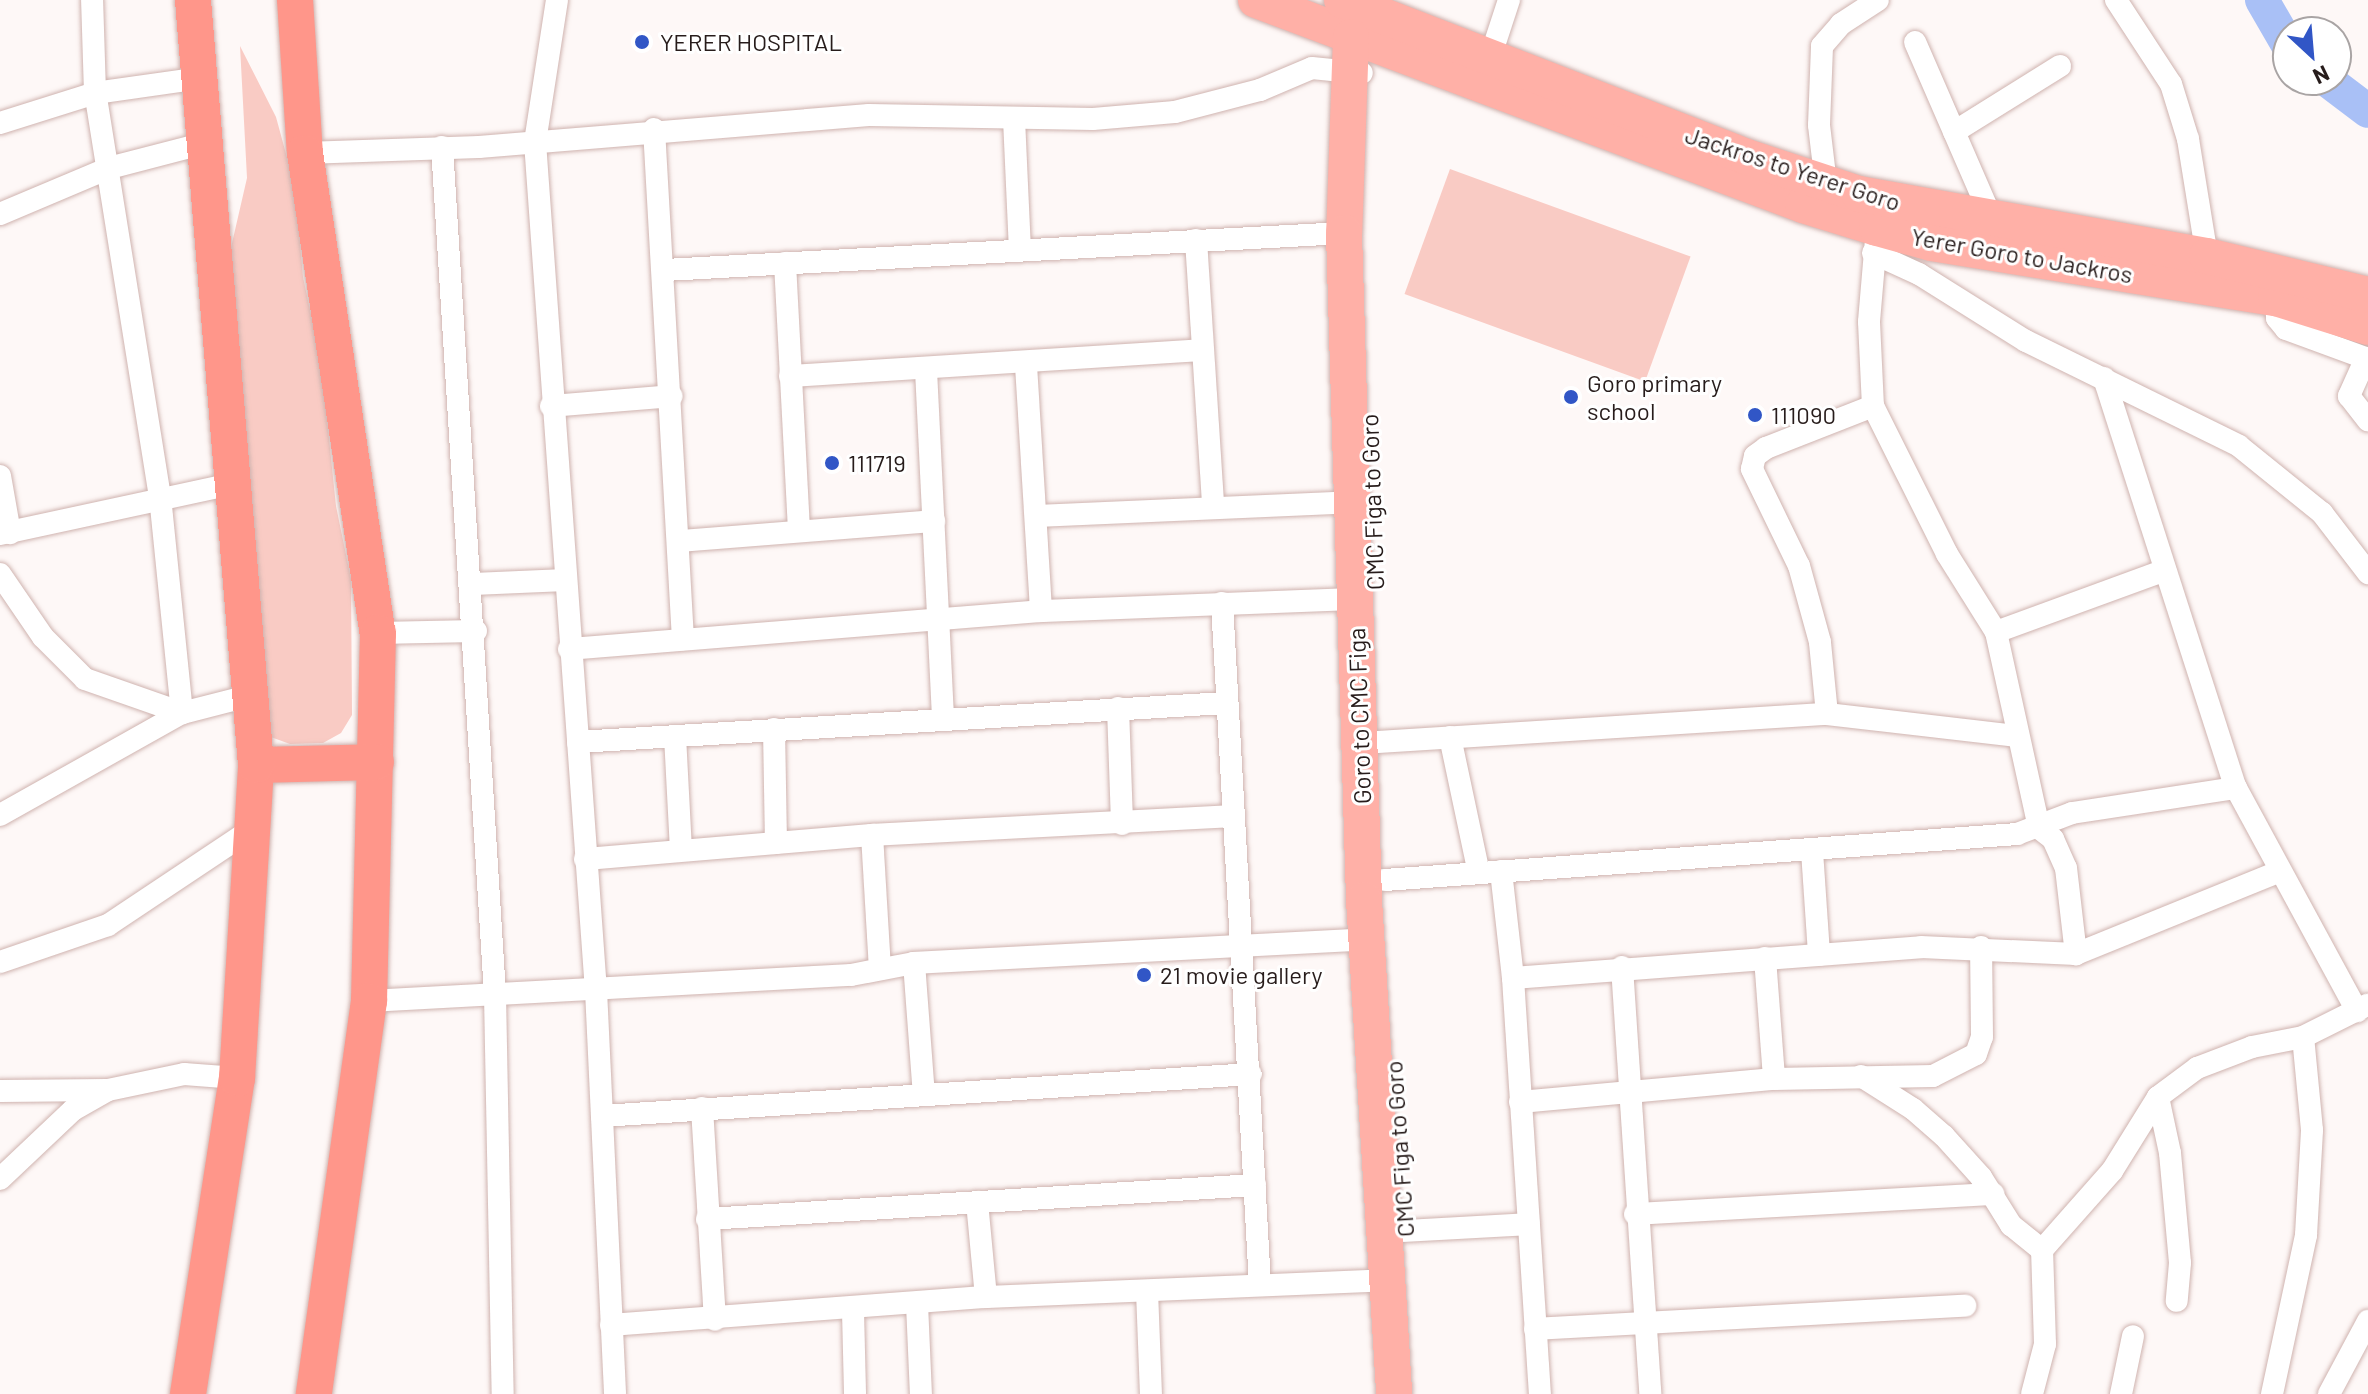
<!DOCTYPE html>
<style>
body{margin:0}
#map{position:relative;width:2368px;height:1394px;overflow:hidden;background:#fef8f7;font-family:Barlow,sans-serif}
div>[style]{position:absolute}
.green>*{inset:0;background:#f9cbc4;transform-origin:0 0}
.river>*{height:34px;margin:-17px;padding:0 17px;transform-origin:17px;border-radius:17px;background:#a9c0f6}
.roads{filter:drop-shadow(0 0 2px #cfb3af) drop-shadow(0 0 2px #cfb3af)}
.minor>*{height:22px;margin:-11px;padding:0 11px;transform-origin:11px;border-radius:11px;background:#fff}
.primary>*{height:36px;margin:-18px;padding:0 18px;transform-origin:18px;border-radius:18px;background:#ffb0a7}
.trunk>*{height:36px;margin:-18px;padding:0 18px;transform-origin:18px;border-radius:18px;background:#ff968a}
.dots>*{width:22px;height:22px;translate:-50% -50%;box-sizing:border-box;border:4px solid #fff;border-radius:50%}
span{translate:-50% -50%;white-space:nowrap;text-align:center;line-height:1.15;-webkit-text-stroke:6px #fff;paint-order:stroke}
.poi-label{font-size:24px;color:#271c1b}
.left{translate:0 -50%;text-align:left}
.street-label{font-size:24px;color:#271c1b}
.north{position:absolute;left:2272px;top:16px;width:80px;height:80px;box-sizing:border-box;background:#fff;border:2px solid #a9a4a4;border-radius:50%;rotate:154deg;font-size:22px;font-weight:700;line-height:32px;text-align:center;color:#271c1b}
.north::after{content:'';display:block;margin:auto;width:28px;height:36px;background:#3156c6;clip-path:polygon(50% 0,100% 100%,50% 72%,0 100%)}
</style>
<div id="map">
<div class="green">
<i style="clip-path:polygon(240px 46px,276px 117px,295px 187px,303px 277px,321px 362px,336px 506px,351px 579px,352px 715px,341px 733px,323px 743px,290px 744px,268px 736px,224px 278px,247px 178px)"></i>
<i style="left:1450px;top:169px;width:256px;height:133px;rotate:20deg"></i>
</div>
<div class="river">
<i style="left:2262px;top:0;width:52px;rotate:60deg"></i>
<i style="left:2327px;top:80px;width:51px;rotate:37.1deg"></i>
</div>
<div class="roads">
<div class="minor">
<i style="left:557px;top:0;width:144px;rotate:98.8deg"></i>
<i style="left:535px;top:142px;width:850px;rotate:85.89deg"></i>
<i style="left:596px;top:990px;width:404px;rotate:87.3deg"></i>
<i style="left:2116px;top:0;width:100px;rotate:56.8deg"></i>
<i style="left:2171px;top:84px;width:58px;rotate:72.8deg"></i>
<i style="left:2188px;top:139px;width:119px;rotate:80.8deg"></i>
<i style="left:1915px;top:42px;width:195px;rotate:66.5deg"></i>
<i style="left:1491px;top:55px;width:58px;rotate:-71.9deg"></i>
<i style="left:1014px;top:119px;width:131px;rotate:87.4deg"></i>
<i style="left:0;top:123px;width:100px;rotate:-17.5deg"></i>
<i style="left:95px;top:93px;width:106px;rotate:-8.1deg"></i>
<i style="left:654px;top:129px;width:511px;rotate:86.75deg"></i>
<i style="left:1954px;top:132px;width:125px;rotate:-31.9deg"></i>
<i style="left:442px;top:147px;width:850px;rotate:86.42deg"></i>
<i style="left:495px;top:995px;width:399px;rotate:88.9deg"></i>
<i style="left:305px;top:153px;width:174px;rotate:-2deg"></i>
<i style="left:479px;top:147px;width:391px;rotate:-4.7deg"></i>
<i style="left:869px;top:115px;width:224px;rotate:1deg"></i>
<i style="left:1093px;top:119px;width:82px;rotate:-4.9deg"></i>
<i style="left:1175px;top:112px;width:88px;rotate:-14.5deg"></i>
<i style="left:1260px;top:90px;width:56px;rotate:-22.9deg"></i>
<i style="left:1312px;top:68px;width:50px;rotate:5.7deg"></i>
<i style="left:1826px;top:184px;width:59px;rotate:-96.8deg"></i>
<i style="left:1819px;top:125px;width:79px;rotate:-87.8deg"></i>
<i style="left:1822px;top:46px;width:29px;rotate:-49deg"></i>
<i style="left:1841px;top:24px;width:44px;rotate:-33deg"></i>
<i style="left:0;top:214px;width:118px;rotate:-22.9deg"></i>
<i style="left:109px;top:168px;width:100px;rotate:-14.5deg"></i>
<i style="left:1877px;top:228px;width:94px;rotate:94.9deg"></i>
<i style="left:1869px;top:322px;width:84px;rotate:87.3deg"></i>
<i style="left:1873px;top:406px;width:165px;rotate:63.4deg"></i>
<i style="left:1947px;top:554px;width:92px;rotate:57.9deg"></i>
<i style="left:1996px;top:632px;width:201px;rotate:77.6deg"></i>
<i style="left:2039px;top:828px;width:18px;rotate:38deg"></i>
<i style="left:2053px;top:839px;width:32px;rotate:66deg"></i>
<i style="left:2066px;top:868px;width:87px;rotate:83.4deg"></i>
<i style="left:1196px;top:240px;width:267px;rotate:86.3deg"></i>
<i style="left:1873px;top:253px;width:51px;rotate:24.5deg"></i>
<i style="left:1919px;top:274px;width:126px;rotate:32.1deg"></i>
<i style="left:2026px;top:341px;width:237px;rotate:26.2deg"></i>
<i style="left:2239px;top:446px;width:107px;rotate:38.9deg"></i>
<i style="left:2322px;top:513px;width:76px;rotate:52.5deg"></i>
<i style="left:785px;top:263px;width:267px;rotate:87deg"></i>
<i style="left:665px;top:270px;width:680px;rotate:-3.12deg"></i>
<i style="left:2276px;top:298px;width:20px;rotate:87deg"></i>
<i style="left:2277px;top:318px;width:14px;rotate:51deg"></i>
<i style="left:2286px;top:329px;width:87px;rotate:20.1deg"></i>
<i style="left:2366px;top:358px;width:42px;rotate:114.1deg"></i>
<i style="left:2349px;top:396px;width:31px;rotate:52deg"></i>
<i style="left:1026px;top:365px;width:246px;rotate:86.5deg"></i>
<i style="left:926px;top:370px;width:349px;rotate:87.2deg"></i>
<i style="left:790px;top:376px;width:413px;rotate:-3.6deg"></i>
<i style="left:2104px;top:378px;width:431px;rotate:72.2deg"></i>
<i style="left:2236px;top:788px;width:254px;rotate:61.5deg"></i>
<i style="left:551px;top:406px;width:121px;rotate:-4.7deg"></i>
<i style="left:0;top:476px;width:58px;rotate:80deg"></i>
<i style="left:1036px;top:516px;width:316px;rotate:-2.5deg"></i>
<i style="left:0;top:534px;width:236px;rotate:-12.2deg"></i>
<i style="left:680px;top:541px;width:255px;rotate:-4.5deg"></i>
<i style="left:0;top:574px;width:76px;rotate:55.7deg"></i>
<i style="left:43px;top:637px;width:59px;rotate:45deg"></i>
<i style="left:85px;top:679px;width:103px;rotate:19.3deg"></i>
<i style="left:182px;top:713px;width:217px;rotate:-95.8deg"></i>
<i style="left:160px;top:497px;width:409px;rotate:-99.1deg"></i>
<i style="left:95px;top:93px;width:93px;rotate:-91.8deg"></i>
<i style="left:473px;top:584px;width:93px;rotate:-2.5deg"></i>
<i style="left:1222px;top:603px;width:683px;rotate:86.81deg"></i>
<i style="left:1996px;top:632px;width:180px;rotate:-20.1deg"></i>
<i style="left:378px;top:633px;width:98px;rotate:-1.2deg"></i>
<i style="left:569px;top:649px;width:474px;rotate:-4.6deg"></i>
<i style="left:1041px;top:611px;width:314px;rotate:-2.2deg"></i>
<i style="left:1118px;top:708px;width:116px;rotate:88deg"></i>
<i style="left:1827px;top:714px;width:72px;rotate:-95.6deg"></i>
<i style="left:1820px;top:642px;width:79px;rotate:-105.4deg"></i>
<i style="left:1799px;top:566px;width:108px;rotate:-115.9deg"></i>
<i style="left:1752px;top:469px;width:13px;rotate:-77deg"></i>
<i style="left:1755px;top:456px;width:14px;rotate:-36deg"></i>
<i style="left:1766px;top:448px;width:115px;rotate:-21.4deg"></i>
<i style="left:774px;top:729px;width:114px;rotate:89deg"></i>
<i style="left:675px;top:736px;width:114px;rotate:87deg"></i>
<i style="left:1450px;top:737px;width:139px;rotate:78deg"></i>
<i style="left:578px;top:742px;width:647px;rotate:-3.45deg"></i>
<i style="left:1378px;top:742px;width:450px;rotate:-3.6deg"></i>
<i style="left:1827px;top:714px;width:192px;rotate:6.6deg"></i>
<i style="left:0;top:815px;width:209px;rotate:-29.3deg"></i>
<i style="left:182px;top:713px;width:68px;rotate:-14.4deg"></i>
<i style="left:872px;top:835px;width:134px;rotate:86.6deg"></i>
<i style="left:1812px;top:851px;width:104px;rotate:86.1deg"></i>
<i style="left:585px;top:859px;width:288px;rotate:-4.8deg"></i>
<i style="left:872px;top:835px;width:361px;rotate:-3deg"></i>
<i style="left:1501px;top:871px;width:108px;rotate:83.6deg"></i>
<i style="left:1513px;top:978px;width:417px;rotate:86.3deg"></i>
<i style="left:1385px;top:880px;width:634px;rotate:-4.16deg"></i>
<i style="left:2017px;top:834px;width:59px;rotate:-20.9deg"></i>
<i style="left:2072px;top:813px;width:166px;rotate:-8.7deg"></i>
<i style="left:1765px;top:958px;width:121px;rotate:85.7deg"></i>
<i style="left:0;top:962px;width:114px;rotate:-18.9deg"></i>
<i style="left:108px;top:925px;width:173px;rotate:-33.7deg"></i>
<i style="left:914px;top:963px;width:132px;rotate:85.7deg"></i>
<i style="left:1622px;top:967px;width:428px;rotate:86.2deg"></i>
<i style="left:1513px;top:978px;width:409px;rotate:-4.3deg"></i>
<i style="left:1921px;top:947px;width:155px;rotate:2.6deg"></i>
<i style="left:2076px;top:954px;width:218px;rotate:-22.1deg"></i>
<i style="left:369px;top:1001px;width:483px;rotate:-3.1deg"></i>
<i style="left:851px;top:975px;width:64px;rotate:-10.8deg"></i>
<i style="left:914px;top:963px;width:453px;rotate:-3deg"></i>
<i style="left:1861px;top:1076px;width:62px;rotate:32.4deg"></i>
<i style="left:1913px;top:1109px;width:41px;rotate:41.1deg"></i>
<i style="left:1944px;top:1136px;width:55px;rotate:47.9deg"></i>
<i style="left:1981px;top:1177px;width:57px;rotate:58deg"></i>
<i style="left:2011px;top:1225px;width:40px;rotate:39deg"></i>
<i style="left:0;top:1091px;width:107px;rotate:-0.5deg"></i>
<i style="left:2158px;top:1097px;width:57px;rotate:77.9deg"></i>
<i style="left:2170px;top:1153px;width:110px;rotate:84.8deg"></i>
<i style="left:2180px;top:1263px;width:38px;rotate:95deg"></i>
<i style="left:1520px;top:1102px;width:255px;rotate:-5.2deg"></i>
<i style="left:1774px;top:1079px;width:159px;rotate:-1.1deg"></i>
<i style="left:1933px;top:1076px;width:48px;rotate:-27.1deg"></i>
<i style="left:1976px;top:1054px;width:18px;rotate:-71deg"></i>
<i style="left:1982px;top:1037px;width:90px;rotate:-90.6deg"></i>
<i style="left:702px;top:1108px;width:212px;rotate:86.5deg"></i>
<i style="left:602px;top:1116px;width:650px;rotate:-3.7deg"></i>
<i style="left:0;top:1179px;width:100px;rotate:-43.4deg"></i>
<i style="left:73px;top:1110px;width:40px;rotate:-29.7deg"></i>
<i style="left:108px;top:1090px;width:78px;rotate:-11.9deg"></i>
<i style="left:184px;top:1074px;width:53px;rotate:4.3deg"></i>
<i style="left:977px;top:1202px;width:95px;rotate:84.6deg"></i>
<i style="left:1635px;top:1214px;width:359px;rotate:-3.2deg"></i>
<i style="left:707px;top:1219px;width:549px;rotate:-3.55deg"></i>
<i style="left:1404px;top:1231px;width:125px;rotate:-3.2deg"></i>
<i style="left:1147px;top:1291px;width:103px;rotate:87.8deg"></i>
<i style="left:917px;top:1304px;width:90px;rotate:87.5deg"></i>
<i style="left:853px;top:1311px;width:83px;rotate:88.6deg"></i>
<i style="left:611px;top:1325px;width:376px;rotate:-4.3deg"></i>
<i style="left:986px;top:1297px;width:401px;rotate:-2.4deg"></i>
<i style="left:1535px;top:1329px;width:431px;rotate:-3.1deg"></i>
<i style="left:2032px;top:1394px;width:52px;rotate:-75.4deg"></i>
<i style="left:2045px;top:1344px;width:94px;rotate:-91.8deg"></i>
<i style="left:2042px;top:1250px;width:106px;rotate:-48.5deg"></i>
<i style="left:2112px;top:1171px;width:87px;rotate:-58.1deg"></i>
<i style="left:2158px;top:1097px;width:49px;rotate:-36.6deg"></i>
<i style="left:2197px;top:1068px;width:59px;rotate:-20.9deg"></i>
<i style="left:2252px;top:1047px;width:52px;rotate:-11.1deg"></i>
<i style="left:2303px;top:1037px;width:72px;rotate:-26.6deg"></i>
<i style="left:2121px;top:1394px;width:59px;rotate:-78.3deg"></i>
<i style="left:2272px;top:1394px;width:163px;rotate:-77.9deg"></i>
<i style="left:2306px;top:1235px;width:105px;rotate:-86.7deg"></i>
<i style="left:2312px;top:1130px;width:93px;rotate:-95.5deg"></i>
<i style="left:2329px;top:1394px;width:83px;rotate:-61.9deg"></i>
</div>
<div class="primary">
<i style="left:1256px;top:0;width:584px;rotate:20.54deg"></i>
<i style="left:1803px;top:205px;width:77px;rotate:17.3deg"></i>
<i style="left:1877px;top:228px;width:56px;rotate:15.5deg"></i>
<i style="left:1931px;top:243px;width:349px;rotate:9.1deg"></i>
<i style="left:2276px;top:298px;width:96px;rotate:17.5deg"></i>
<i style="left:1342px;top:0;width:434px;rotate:21.2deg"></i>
<i style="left:1747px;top:157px;width:118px;rotate:18.3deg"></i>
<i style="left:1859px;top:194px;width:353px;rotate:10.1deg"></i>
<i style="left:2207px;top:256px;width:166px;rotate:13.6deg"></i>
<i style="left:1351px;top:37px;width:196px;rotate:92deg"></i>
<i style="left:1344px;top:233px;width:667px;rotate:88.28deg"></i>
<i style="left:1364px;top:900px;width:495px;rotate:86.5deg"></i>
</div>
<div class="trunk">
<i style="left:295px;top:0;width:153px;rotate:86.3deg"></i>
<i style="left:305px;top:153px;width:486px;rotate:81.4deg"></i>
<i style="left:378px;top:633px;width:368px;rotate:91.4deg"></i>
<i style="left:369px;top:1001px;width:397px;rotate:98deg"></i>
<i style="left:256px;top:765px;width:120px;rotate:-1.4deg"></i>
<i style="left:188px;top:1394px;width:320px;rotate:-81.2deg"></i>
<i style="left:237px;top:1078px;width:314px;rotate:-86.5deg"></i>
<i style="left:256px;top:765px;width:768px;rotate:-94.71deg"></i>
</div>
</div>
<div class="dots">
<i style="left:642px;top:42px;background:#3156c6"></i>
<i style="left:1571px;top:397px;background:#3156c6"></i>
<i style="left:1755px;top:415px;background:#3156c6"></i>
<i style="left:832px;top:463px;background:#3156c6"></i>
<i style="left:1144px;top:975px;background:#3156c6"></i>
</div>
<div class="poi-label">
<span class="left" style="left:660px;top:42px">YERER HOSPITAL</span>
<span class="left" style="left:1587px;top:397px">Goro primary<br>school</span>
<span class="left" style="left:1771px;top:415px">111090</span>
<span class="left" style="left:848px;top:463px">111719</span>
<span class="left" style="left:1160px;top:975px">21 movie gallery</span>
</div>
<div class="street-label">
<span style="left:1793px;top:168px;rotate:18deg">Jackros to Yerer Goro</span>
<span style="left:2022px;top:255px;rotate:10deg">Yerer Goro to Jackros</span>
<span style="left:1372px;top:502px;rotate:-92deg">CMC Figa to Goro</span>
<span style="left:1359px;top:716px;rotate:-92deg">Goro to CMC Figa</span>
<span style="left:1399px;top:1149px;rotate:-94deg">CMC Figa to Goro</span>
</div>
<div class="north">N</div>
</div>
